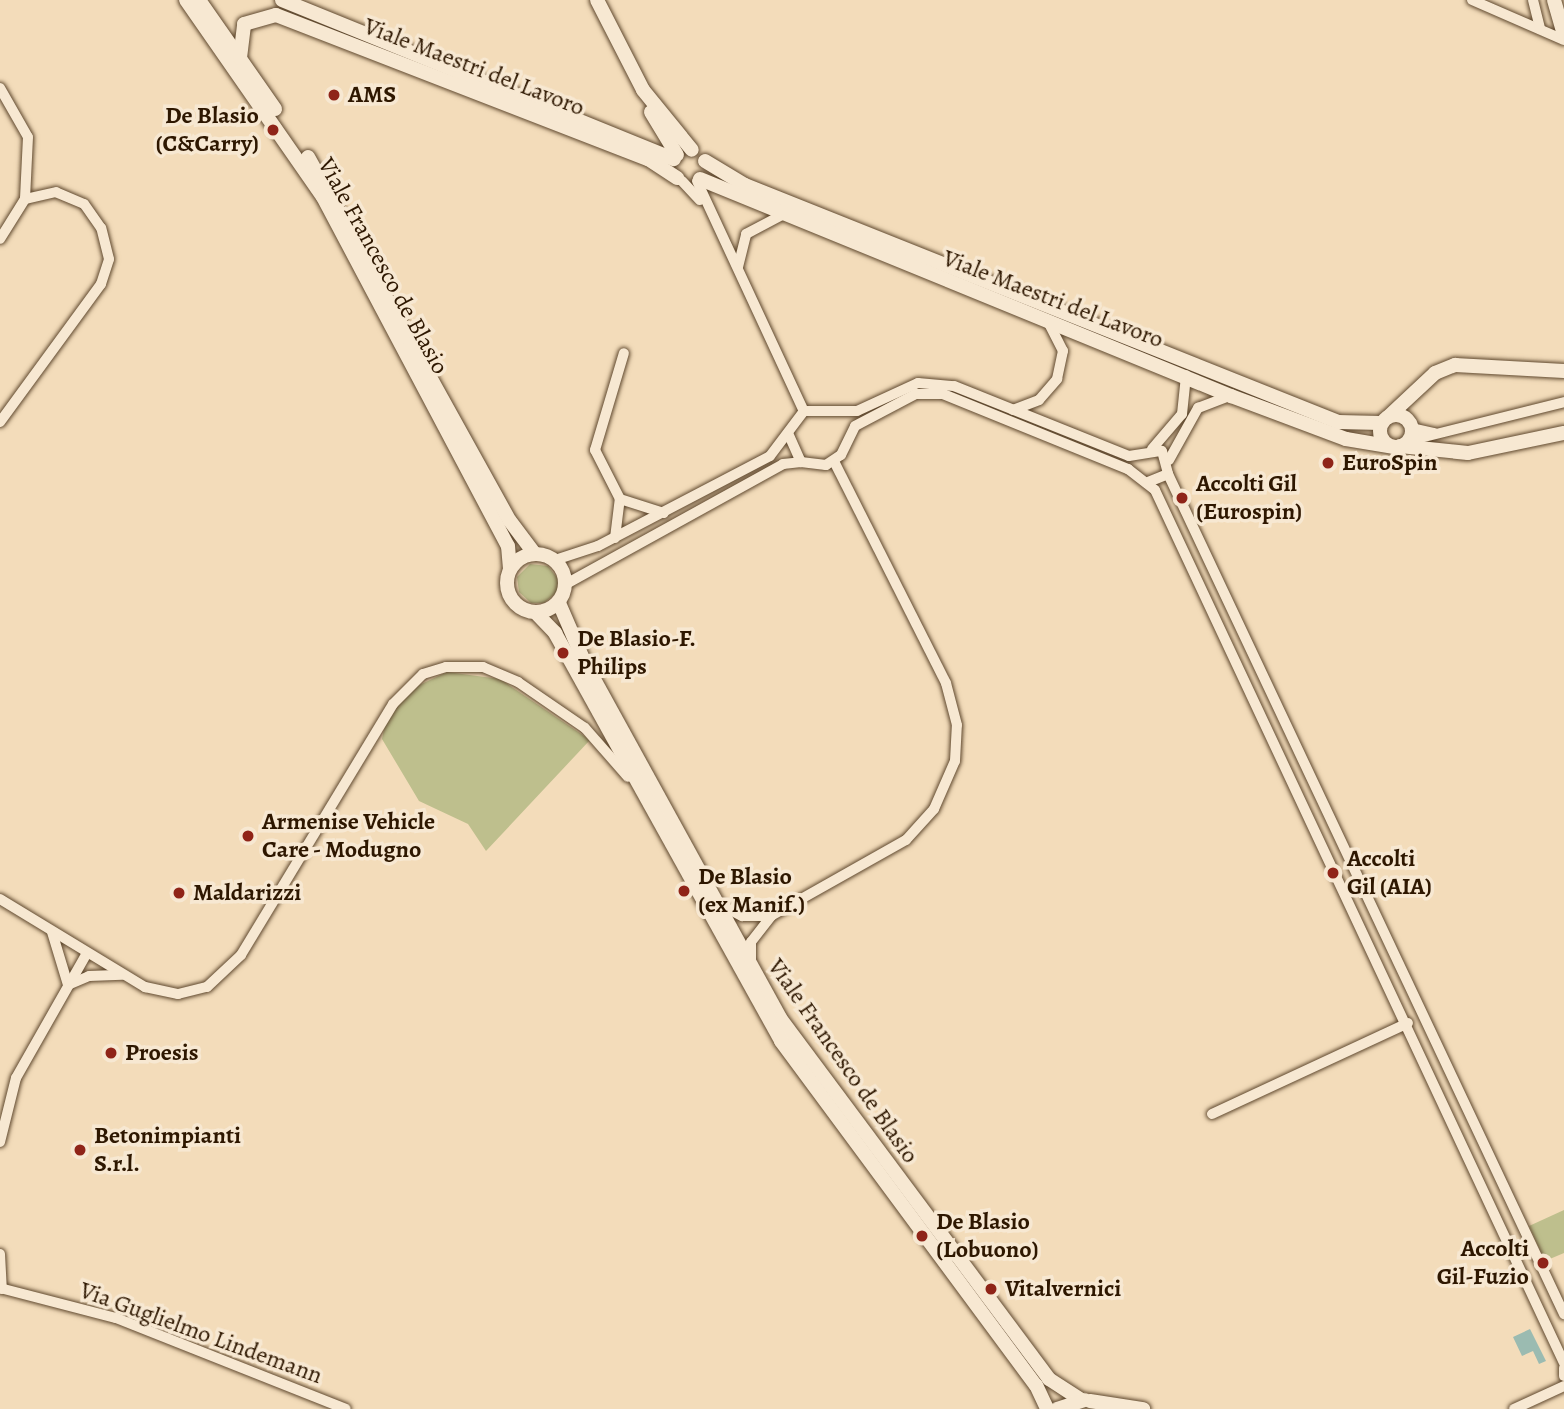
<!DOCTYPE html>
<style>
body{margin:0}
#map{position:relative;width:1564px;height:1409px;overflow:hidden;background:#f3dcba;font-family:Alegreya,serif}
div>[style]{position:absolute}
.green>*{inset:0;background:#bebf8d}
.water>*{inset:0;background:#9bbbb1}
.roads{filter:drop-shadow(0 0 2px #5f482e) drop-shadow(0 0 2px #5f482e)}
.street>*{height:10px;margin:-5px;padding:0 5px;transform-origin:5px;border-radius:5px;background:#f7e8d2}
.secondary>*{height:14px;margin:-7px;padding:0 7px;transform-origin:7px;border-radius:7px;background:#f7e8d2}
.secondary>.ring{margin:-7px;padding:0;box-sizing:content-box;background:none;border:14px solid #f7e8d2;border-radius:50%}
.dots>*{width:19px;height:19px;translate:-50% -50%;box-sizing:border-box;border:4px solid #f7e8d2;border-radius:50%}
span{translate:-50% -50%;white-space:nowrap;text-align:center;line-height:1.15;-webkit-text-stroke:7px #f7e8d2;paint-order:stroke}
.street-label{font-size:24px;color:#2e1700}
.poi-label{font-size:24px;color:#2e1700;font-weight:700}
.left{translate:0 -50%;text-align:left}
.right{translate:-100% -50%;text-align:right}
</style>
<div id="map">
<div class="green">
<i style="clip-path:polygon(530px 564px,548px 566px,558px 579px,557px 592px,544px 603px,531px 603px,519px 592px,517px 577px)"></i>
<i style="clip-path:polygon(447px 672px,500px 679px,590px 740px,486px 851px,468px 824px,419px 801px,382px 739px,386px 719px,413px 688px)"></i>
<i style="clip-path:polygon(1564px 1210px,1564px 1253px,1545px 1261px,1529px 1226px)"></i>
</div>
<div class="water">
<i style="clip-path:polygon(1530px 1329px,1546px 1361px,1539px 1364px,1533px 1351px,1522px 1356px,1513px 1337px)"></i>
</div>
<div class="roads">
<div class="street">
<i style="left:1472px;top:0;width:100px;rotate:23.5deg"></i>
<i style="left:1533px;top:0;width:30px;rotate:76deg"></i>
<i style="left:0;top:88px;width:56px;rotate:60.3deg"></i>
<i style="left:28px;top:137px;width:62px;rotate:92.8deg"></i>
<i style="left:25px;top:199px;width:47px;rotate:122deg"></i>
<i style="left:682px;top:181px;width:26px;rotate:47deg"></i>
<i style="left:697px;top:181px;width:254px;rotate:65.1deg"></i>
<i style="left:738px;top:267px;width:34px;rotate:-76deg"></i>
<i style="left:746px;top:234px;width:41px;rotate:-27.8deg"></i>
<i style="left:1013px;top:410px;width:28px;rotate:-21deg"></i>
<i style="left:1039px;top:400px;width:28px;rotate:-49deg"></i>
<i style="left:1057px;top:379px;width:29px;rotate:-78deg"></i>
<i style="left:1063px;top:351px;width:31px;rotate:-117deg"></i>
<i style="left:0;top:422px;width:171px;rotate:-53.8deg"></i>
<i style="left:101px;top:284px;width:26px;rotate:-72deg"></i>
<i style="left:109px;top:259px;width:32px;rotate:-104deg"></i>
<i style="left:101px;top:228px;width:29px;rotate:-125deg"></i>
<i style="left:84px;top:204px;width:30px;rotate:-157deg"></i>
<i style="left:56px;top:192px;width:32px;rotate:167deg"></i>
<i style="left:1412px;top:428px;width:23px;rotate:13deg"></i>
<i style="left:788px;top:433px;width:32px;rotate:66deg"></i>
<i style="left:801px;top:462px;width:25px;rotate:7deg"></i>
<i style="left:826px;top:465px;width:18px;rotate:-34deg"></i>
<i style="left:841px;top:455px;width:32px;rotate:-64deg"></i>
<i style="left:855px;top:426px;width:69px;rotate:-27.7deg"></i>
<i style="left:916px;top:394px;width:27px"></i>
<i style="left:943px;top:394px;width:200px;rotate:22.1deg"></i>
<i style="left:1128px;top:469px;width:34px;rotate:38deg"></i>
<i style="left:1155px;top:490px;width:964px;rotate:64.9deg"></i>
<i style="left:1408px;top:441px;width:161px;rotate:-14deg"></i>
<i style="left:1152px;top:449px;width:46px;rotate:-49.4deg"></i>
<i style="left:1182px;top:414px;width:39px;rotate:-84deg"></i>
<i style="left:1169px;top:460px;width:60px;rotate:-60.9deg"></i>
<i style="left:1198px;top:408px;width:34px;rotate:-21deg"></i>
<i style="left:1168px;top:474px;width:929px;rotate:64.76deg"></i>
<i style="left:620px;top:499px;width:46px;rotate:17.7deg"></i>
<i style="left:615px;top:538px;width:39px;rotate:-83deg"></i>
<i style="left:620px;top:499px;width:55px;rotate:-117deg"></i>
<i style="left:595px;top:450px;width:101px;rotate:-73.4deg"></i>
<i style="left:555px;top:560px;width:45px;rotate:-18deg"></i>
<i style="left:598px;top:546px;width:194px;rotate:-27.6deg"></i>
<i style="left:770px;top:456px;width:56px;rotate:-52.9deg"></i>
<i style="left:804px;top:411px;width:53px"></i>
<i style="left:857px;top:411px;width:67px;rotate:-24.7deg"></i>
<i style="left:918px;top:383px;width:36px;rotate:5deg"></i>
<i style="left:954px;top:386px;width:188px;rotate:21.8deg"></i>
<i style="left:1129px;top:456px;width:33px;rotate:-9deg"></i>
<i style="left:1162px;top:451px;width:24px;rotate:75deg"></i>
<i style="left:1168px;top:474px;width:22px;rotate:158deg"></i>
<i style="left:566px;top:584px;width:248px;rotate:-28.9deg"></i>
<i style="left:783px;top:464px;width:18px;rotate:-6deg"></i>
<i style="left:0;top:899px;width:170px;rotate:31.3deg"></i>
<i style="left:145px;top:987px;width:34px;rotate:12deg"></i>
<i style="left:178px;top:994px;width:30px;rotate:-14deg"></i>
<i style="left:207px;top:987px;width:47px;rotate:-43.3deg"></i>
<i style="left:241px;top:955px;width:293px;rotate:-58.8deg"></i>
<i style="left:393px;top:704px;width:42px;rotate:-45deg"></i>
<i style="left:423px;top:674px;width:24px;rotate:-17deg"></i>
<i style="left:446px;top:667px;width:37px"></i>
<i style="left:483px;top:667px;width:38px;rotate:23deg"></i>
<i style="left:518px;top:682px;width:81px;rotate:34.5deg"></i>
<i style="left:585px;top:728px;width:65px;rotate:48.7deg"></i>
<i style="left:719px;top:904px;width:26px;rotate:28deg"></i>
<i style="left:742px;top:916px;width:29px"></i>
<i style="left:52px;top:932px;width:55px;rotate:73.2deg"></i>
<i style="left:68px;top:985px;width:23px;rotate:-23deg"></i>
<i style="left:89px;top:976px;width:33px;rotate:-2deg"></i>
<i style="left:751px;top:960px;width:18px;rotate:-90deg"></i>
<i style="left:751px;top:942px;width:33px;rotate:-52deg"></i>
<i style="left:771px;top:916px;width:155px;rotate:-29.4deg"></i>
<i style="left:906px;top:840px;width:42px;rotate:-47.9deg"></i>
<i style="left:934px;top:809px;width:52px;rotate:-66.4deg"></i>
<i style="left:955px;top:761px;width:36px;rotate:-87deg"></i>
<i style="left:957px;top:725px;width:43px;rotate:-104.7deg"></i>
<i style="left:946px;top:683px;width:249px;rotate:-116.8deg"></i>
<i style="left:1212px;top:1114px;width:216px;rotate:-24.9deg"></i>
<i style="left:0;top:1142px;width:66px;rotate:-76deg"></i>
<i style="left:16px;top:1078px;width:144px;rotate:-60.4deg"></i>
<i style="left:0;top:1254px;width:35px;rotate:87deg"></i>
<i style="left:0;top:1288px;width:120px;rotate:14.5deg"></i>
<i style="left:116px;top:1318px;width:247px;rotate:21.6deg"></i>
<i style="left:1564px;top:1368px;width:8px;rotate:90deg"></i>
<i style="left:1514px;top:1409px;width:55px;rotate:-24.7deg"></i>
</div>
<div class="secondary">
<i style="left:186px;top:0;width:240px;rotate:55.2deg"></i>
<i style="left:323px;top:197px;width:395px;rotate:62.1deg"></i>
<i style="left:508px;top:546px;width:23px;rotate:85deg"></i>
<i style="left:199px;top:0;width:133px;rotate:55.1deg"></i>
<i style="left:282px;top:0;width:423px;rotate:22.1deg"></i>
<i style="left:597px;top:0;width:101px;rotate:62.9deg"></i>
<i style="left:643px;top:90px;width:77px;rotate:50.8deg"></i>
<i style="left:1554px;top:0;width:35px;rotate:74deg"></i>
<i style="left:240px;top:58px;width:34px;rotate:-83deg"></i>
<i style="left:244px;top:24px;width:33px;rotate:-16deg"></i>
<i style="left:276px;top:15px;width:399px;rotate:21.2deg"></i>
<i style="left:648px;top:159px;width:35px;rotate:33deg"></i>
<i style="left:651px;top:112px;width:50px;rotate:58.8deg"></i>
<i style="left:308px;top:157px;width:416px;rotate:61deg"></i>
<i style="left:510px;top:521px;width:40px;rotate:53deg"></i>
<i style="left:705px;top:161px;width:47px;rotate:31deg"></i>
<i style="left:745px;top:185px;width:639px;rotate:21.78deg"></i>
<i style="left:1338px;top:422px;width:43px;rotate:1.3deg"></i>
<i style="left:700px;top:179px;width:574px;rotate:22.23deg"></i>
<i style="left:1231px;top:396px;width:123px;rotate:20.5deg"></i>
<i style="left:1346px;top:439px;width:49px;rotate:9.5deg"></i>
<i class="ring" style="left:1380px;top:415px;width:18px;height:18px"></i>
<i style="left:1388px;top:417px;width:64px;rotate:-43.1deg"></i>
<i style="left:1435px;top:373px;width:22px;rotate:-22deg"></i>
<i style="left:1455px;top:365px;width:109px;rotate:3.2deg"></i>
<i style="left:1400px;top:446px;width:68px;rotate:5.9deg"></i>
<i style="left:1468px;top:453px;width:98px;rotate:-11.8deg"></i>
<i class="ring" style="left:507px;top:554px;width:44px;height:44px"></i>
<i style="left:559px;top:603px;width:63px;rotate:66.7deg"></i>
<i style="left:584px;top:661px;width:407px;rotate:61.2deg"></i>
<i style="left:780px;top:1018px;width:450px;rotate:53.3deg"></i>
<i style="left:1049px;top:1379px;width:37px;rotate:33deg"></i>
<i style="left:536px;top:613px;width:28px;rotate:46deg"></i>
<i style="left:555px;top:633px;width:466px;rotate:61deg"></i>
<i style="left:781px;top:1041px;width:428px;rotate:53.5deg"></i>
<i style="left:1036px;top:1385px;width:26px;rotate:65deg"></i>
<i style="left:1090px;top:1401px;width:54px;rotate:8.6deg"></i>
<i style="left:1057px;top:1409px;width:29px;rotate:-18deg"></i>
</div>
</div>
<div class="dots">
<i style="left:334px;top:95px;background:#8f2418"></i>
<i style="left:273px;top:130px;background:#8f2418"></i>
<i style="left:1328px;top:463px;background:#8f2418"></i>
<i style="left:1182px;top:498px;background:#8f2418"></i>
<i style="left:563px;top:653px;background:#8f2418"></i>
<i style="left:248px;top:836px;background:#8f2418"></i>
<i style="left:1333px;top:873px;background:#8f2418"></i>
<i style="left:684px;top:891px;background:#8f2418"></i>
<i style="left:179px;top:893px;background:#8f2418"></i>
<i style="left:111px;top:1053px;background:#8f2418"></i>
<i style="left:80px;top:1150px;background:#8f2418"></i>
<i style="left:922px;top:1236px;background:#8f2418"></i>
<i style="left:1543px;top:1263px;background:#8f2418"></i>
<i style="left:991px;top:1289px;background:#8f2418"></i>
</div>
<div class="street-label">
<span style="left:474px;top:67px;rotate:21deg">Viale Maestri del Lavoro</span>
<span style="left:383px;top:266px;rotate:61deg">Viale Francesco de Blasio</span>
<span style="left:1053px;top:299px;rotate:21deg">Viale Maestri del Lavoro</span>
<span style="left:843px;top:1061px;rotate:55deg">Viale Francesco de Blasio</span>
<span style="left:201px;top:1333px;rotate:20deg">Via Guglielmo Lindemann</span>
</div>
<div class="poi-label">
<span class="left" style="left:348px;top:95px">AMS</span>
<span class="right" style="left:259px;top:130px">De Blasio<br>(C&amp;Carry)</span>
<span class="left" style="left:1342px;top:463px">EuroSpin</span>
<span class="left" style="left:1196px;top:498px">Accolti Gil<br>(Eurospin)</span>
<span class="left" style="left:577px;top:653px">De Blasio-F.<br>Philips</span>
<span class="left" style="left:262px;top:836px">Armenise Vehicle<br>Care - Modugno</span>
<span class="left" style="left:1347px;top:873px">Accolti<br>Gil (AIA)</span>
<span class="left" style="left:698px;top:891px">De Blasio<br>(ex Manif.)</span>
<span class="left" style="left:193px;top:893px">Maldarizzi</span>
<span class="left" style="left:125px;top:1053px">Proesis</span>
<span class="left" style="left:94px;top:1150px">Betonimpianti<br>S.r.l.</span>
<span class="left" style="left:936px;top:1236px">De Blasio<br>(Lobuono)</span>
<span class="right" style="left:1529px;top:1263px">Accolti<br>Gil-Fuzio</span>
<span class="left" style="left:1005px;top:1289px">Vitalvernici</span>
</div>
</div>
